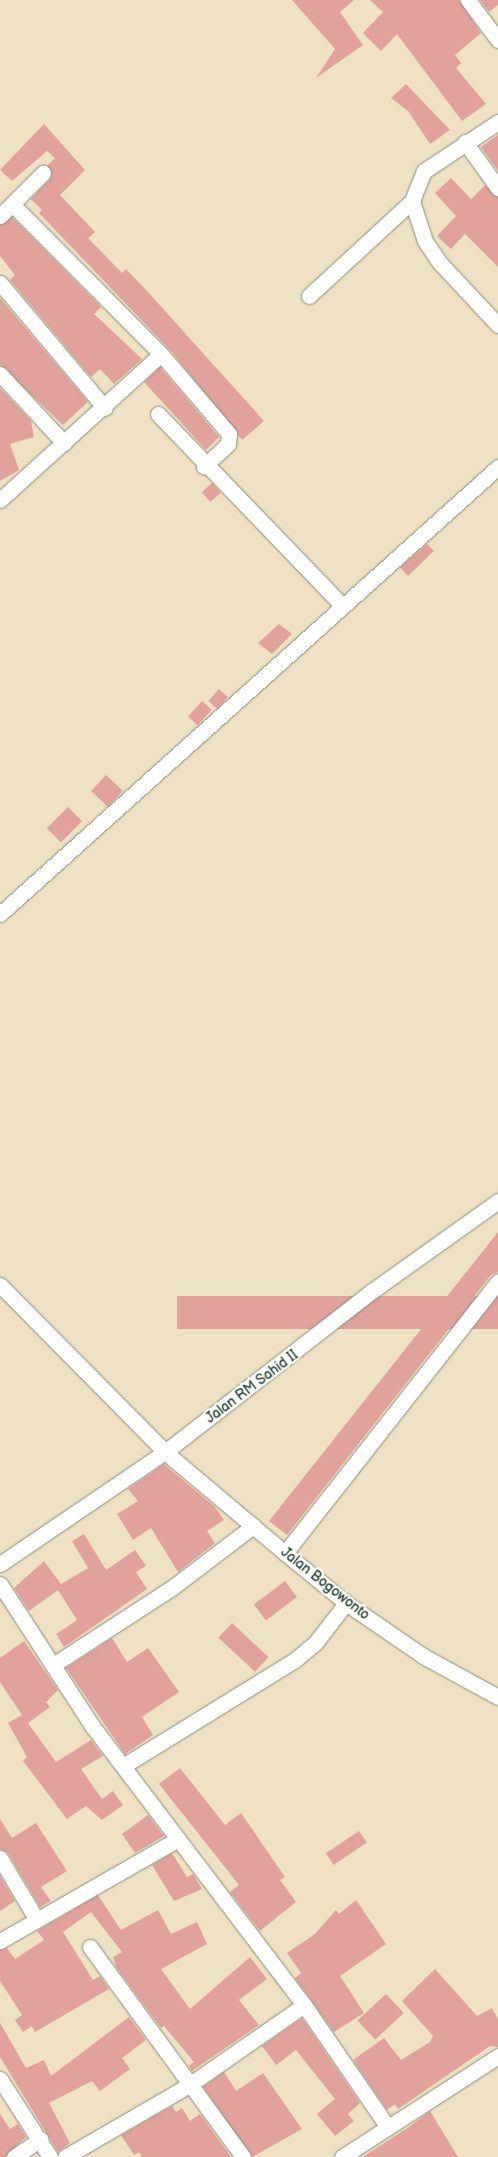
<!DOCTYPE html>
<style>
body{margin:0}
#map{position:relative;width:498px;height:2157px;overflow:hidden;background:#efe2c4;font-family:"Balsamiq Sans",sans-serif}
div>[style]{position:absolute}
.building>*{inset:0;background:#e1a19d;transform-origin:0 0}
.roads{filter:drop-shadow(0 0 1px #87907c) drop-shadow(0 0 1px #87907c)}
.minor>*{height:15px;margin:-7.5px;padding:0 7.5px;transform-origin:7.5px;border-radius:7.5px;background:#fff}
span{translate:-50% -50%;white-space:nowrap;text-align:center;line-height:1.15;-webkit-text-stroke:4.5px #fdfcf7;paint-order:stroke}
.street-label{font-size:14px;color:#1f3d34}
</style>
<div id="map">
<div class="building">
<i style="clip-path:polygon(292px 0,354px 0,340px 12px,363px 45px,316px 78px,335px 49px)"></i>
<i style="clip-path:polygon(370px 0,459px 0,481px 33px,455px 55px,461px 63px,456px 68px,486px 104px,462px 121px,397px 34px,381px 51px,363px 33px,383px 12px)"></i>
<i style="clip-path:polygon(480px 0,498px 0,498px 5px,489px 12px)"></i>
<i style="clip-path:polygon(406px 84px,450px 130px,430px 144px,408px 111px,391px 98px)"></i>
<i style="clip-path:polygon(44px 124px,85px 170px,60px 195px,95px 232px,88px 238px,122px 273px,126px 269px,147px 291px,264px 421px,242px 440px,172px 352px,39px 213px,42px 210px,31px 199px,50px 179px,48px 165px,55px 158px,47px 151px,12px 181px,0 170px)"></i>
<i style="clip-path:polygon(498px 135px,498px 171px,481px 147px)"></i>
<i style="clip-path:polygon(451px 178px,471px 199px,485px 185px,498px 197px,498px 267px,465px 234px,451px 249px,437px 236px,456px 216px,435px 193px)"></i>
<i style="clip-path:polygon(12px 217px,101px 307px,94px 314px,142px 359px,114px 384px,100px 369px,91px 377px,10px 280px,15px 275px,0 256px,0 225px)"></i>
<i style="clip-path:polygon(0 298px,88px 402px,63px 425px,0 365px)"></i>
<i style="clip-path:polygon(160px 367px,219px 437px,206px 450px,144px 382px)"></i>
<i style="clip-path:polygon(0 388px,31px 421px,34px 437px,10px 444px,19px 470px,0 481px)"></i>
<i style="left:212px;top:483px;width:13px;height:14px;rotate:48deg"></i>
<i style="clip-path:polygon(427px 544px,434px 551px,408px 576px,400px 567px)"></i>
<i style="clip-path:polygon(279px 624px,292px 634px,272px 654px,258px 643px)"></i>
<i style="left:219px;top:689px;width:12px;height:16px;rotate:42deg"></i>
<i style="left:202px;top:701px;width:13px;height:21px;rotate:42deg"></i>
<i style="left:106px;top:775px;width:23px;height:22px;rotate:43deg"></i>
<i style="left:68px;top:807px;width:20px;height:30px;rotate:45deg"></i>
<i style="clip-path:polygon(498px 1232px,498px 1272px,491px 1275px,287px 1535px,269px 1521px)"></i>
<i style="left:498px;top:1296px;width:33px;height:321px;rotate:90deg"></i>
<i style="clip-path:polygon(164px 1464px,215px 1507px,224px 1520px,207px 1531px,215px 1543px,178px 1572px,151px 1528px,133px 1540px,117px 1514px,138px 1501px,128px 1489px)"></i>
<i style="clip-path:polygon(84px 1534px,106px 1570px,135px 1550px,146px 1566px,136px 1572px,147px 1589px,64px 1647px,56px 1634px,77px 1620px,58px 1590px,29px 1611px,14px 1588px,44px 1561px,61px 1584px,88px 1568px,72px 1541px)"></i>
<i style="left:285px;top:1581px;width:20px;height:39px;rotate:53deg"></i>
<i style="left:232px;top:1623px;width:50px;height:20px;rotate:43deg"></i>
<i style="clip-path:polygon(112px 1638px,127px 1662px,148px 1648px,179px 1692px,142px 1717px,153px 1735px,125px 1754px,66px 1668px)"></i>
<i style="clip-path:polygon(24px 1641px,58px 1690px,46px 1702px,50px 1707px,28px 1723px,56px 1762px,91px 1740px,103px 1756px,81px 1769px,102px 1799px,113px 1791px,123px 1805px,102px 1820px,86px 1806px,67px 1819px,23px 1761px,27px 1757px,8px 1723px,22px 1715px,0 1682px,0 1658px)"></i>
<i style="clip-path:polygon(180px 1768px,225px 1825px,241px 1813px,285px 1877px,280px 1880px,296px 1902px,260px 1931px,230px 1892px,239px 1885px,159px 1784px)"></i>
<i style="clip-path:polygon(148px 1815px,164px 1836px,135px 1853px,122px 1834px)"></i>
<i style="clip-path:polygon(0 1819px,12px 1838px,36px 1823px,67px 1871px,41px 1887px,51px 1901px,40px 1907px,8px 1853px,0 1849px)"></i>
<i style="left:359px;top:1831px;width:14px;height:40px;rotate:56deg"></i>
<i style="clip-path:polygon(172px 1853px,187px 1877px,193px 1874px,202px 1889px,174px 1901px,152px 1865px)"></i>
<i style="clip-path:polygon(0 1876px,15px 1901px,0 1911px)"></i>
<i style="clip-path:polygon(98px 1895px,121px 1930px,158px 1910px,171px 1934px,197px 1922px,207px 1944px,161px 1969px,190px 2009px,250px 1957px,267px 1979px,239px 2000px,259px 2025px,192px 2071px,189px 2066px,194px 2062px,164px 2026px,161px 2028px,116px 1967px,113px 1957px,122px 1952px,91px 1912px,63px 1932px,93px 1980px,100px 1976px,109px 1989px,35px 2032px,32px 2026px,23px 2032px,15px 2020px,22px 2015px,0 1981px,0 1950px,7px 1948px,15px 1959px,44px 1940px,37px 1931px)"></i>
<i style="clip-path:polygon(356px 1900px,386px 1944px,340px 1976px,364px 2013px,334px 2032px,295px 1978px,301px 1973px,287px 1953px,315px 1934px,336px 1910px,339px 1914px)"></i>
<i style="clip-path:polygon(435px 1969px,477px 2016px,492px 2008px,498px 2019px,498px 2047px,490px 2046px,398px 2109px,395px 2104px,387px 2110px,353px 2060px,384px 2038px,401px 2060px,430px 2042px,433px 2036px,402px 2001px)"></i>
<i style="left:386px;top:1994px;width:26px;height:39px;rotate:47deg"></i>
<i style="clip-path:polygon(129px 2017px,146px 2040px,122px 2058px,130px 2069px,100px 2091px,92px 2081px,49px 2103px,70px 2143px,58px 2152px,0 2057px,0 2023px,26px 2068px,44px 2060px,51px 2076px)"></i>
<i style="clip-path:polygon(302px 2018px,360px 2103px,348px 2114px,354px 2121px,335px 2136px,317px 2114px,335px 2099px,296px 2050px,276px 2065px,262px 2046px)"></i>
<i style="clip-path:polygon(224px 2072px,236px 2091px,263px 2073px,302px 2129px,252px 2157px,203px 2087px)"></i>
<i style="clip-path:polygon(172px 2106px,176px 2112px,182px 2108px,190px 2121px,200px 2114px,231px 2157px,142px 2157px,139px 2152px,134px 2155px,121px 2135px)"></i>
<i style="clip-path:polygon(430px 2111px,458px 2157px,363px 2157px,409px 2127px)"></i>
<i style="clip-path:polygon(0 2114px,10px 2129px,18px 2124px,26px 2137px,5px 2157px,0 2157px)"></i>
</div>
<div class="roads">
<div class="minor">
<i style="left:468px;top:0;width:50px;rotate:53.1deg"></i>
<i style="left:498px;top:122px;width:89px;rotate:146.5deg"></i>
<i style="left:424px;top:171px;width:32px;rotate:112deg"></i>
<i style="left:412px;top:201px;width:42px;rotate:72deg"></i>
<i style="left:425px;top:241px;width:27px;rotate:56deg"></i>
<i style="left:440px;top:263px;width:85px;rotate:46.9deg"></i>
<i style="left:465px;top:142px;width:57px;rotate:54.3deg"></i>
<i style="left:12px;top:204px;width:211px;rotate:45.2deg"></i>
<i style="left:161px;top:354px;width:105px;rotate:49.6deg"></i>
<i style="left:229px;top:434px;width:10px;rotate:96deg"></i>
<i style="left:228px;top:444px;width:33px;rotate:137deg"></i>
<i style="left:0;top:216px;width:61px;rotate:-45deg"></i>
<i style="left:0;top:283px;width:163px;rotate:50deg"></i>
<i style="left:309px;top:296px;width:140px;rotate:-42.7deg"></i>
<i style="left:0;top:374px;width:94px;rotate:47.2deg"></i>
<i style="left:158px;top:414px;width:265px;rotate:46.1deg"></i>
<i style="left:0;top:500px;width:217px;rotate:-42.2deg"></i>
<i style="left:0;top:914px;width:669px;rotate:-41.91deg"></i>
<i style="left:0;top:1285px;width:235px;rotate:45.3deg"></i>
<i style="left:165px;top:1452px;width:157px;rotate:40.1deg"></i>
<i style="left:285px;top:1553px;width:79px;rotate:39.3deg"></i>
<i style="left:346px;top:1603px;width:93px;rotate:34.5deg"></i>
<i style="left:423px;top:1656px;width:85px;rotate:28.7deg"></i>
<i style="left:285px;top:1553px;width:345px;rotate:-51.9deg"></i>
<i style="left:0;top:1564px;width:199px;rotate:-34.2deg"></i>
<i style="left:165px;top:1452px;width:262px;rotate:-37.9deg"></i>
<i style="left:372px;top:1291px;width:155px;rotate:-35.5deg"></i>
<i style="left:0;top:1584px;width:171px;rotate:57deg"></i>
<i style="left:93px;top:1727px;width:349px;rotate:52.8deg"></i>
<i style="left:304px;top:2005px;width:148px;rotate:55.5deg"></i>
<i style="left:53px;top:1665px;width:143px;rotate:-33deg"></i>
<i style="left:173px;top:1587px;width:101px;rotate:-37.3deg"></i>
<i style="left:123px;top:1766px;width:203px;rotate:-31.7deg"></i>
<i style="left:296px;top:1659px;width:26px;rotate:-40deg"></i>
<i style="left:316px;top:1642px;width:49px;rotate:-52.4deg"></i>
<i style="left:0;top:1858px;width:72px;rotate:59.2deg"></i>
<i style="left:0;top:1941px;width:205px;rotate:-29.8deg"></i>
<i style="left:90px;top:1947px;width:260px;rotate:53.9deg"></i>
<i style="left:0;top:2079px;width:93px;rotate:57.3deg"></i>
<i style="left:14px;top:2157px;width:32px;rotate:-34deg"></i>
<i style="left:65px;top:2157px;width:143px;rotate:-30.1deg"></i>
<i style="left:189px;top:2085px;width:140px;rotate:-34.8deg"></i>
<i style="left:342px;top:2157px;width:186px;rotate:-32.9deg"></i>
</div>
</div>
<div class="street-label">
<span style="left:252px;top:1387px;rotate:-37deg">Jalan RM Sahid II</span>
<span style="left:325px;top:1584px;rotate:38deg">Jalan Bogowonto</span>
</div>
</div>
